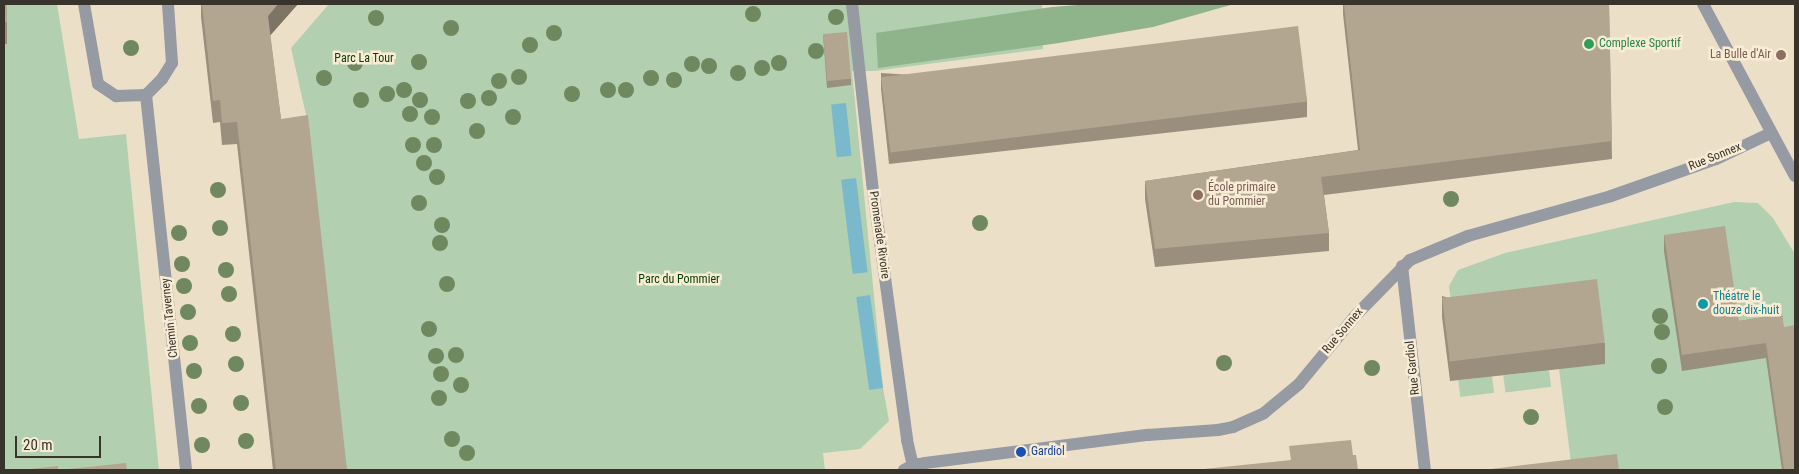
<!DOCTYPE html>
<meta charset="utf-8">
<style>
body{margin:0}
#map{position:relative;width:1799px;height:474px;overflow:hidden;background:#ecdfc8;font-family:"Roboto Condensed",sans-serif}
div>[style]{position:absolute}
.green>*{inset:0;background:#b2d0b0;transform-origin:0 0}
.forest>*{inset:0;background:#8fb48c}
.water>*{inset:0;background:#7ab9cb;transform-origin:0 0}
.minor>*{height:12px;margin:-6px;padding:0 6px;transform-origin:6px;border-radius:6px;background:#969aa3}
.trees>*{width:16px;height:16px;margin:-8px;border-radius:50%;background:#6f8860}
.wall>*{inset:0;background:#998f7c;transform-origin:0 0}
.shaded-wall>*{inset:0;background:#7d7465}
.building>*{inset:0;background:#b2a690;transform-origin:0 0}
.dots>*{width:14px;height:14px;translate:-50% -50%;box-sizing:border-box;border:2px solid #f9ecd5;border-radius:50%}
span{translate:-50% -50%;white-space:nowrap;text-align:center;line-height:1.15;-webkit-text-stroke:5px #f9ecd5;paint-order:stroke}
.leisure-label{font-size:12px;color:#27864d}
.left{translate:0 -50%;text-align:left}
.education-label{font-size:12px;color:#785e54}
.right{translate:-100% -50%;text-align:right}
.park-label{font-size:12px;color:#08400a}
.street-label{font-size:12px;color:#38332b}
.culture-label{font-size:12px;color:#0d838f}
.transit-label{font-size:12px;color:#164399}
.frame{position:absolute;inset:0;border:5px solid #38332b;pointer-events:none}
.scale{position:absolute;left:15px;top:436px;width:86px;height:22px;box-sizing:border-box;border:2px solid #38332b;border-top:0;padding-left:6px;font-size:15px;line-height:18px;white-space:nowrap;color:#38332b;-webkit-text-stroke:4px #f9ecd5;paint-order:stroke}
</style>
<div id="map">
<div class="green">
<i style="clip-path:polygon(7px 4px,57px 4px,79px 139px,126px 134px,159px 470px,4px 470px,4px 44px,7px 44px)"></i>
<i style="clip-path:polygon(329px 4px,1042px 4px,1043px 49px,874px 71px,852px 71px,883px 388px,889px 421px,860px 449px,823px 453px,825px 470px,345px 470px,306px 115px,291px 48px)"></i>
<i style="clip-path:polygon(1734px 202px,1758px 203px,1773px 218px,1795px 254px,1795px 470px,1572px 470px,1559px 369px,1453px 316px,1449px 286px,1458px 270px,1505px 253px)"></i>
<i style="left:1549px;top:370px;width:17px;height:46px;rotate:83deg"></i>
<i style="left:1492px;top:376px;width:17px;height:34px;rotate:83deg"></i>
</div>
<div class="forest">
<i style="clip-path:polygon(1090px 4px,1234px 4px,1153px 27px,1059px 43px,878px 68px,876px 33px,1052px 7px)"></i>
</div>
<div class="water">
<i style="left:846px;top:103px;width:53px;height:15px;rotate:84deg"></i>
<i style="left:856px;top:178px;width:95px;height:15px;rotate:83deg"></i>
<i style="left:870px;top:295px;width:94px;height:14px;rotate:82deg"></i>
</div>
<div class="minor">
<i style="left:84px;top:4px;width:81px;rotate:80.1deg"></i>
<i style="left:98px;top:84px;width:22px;rotate:34deg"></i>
<i style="left:116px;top:96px;width:30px;rotate:-2deg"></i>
<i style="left:146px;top:95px;width:23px;rotate:-45deg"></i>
<i style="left:162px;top:79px;width:19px;rotate:-58deg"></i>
<i style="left:172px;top:63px;width:59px;rotate:-93.9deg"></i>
<i style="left:852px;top:4px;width:180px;rotate:83.6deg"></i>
<i style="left:872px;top:183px;width:259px;rotate:82.2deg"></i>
<i style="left:907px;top:440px;width:26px;rotate:77deg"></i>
<i style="left:1703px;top:4px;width:195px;rotate:61.9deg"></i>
<i style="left:146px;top:95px;width:377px;rotate:83.9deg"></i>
<i style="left:1402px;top:266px;width:205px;rotate:83.6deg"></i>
<i style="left:904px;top:470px;width:10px;rotate:-29deg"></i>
<i style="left:913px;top:465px;width:12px;rotate:-9deg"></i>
<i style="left:925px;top:463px;width:225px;rotate:-7.2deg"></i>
<i style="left:1148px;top:435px;width:70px;rotate:-4.1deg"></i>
<i style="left:1218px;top:430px;width:15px;rotate:-11deg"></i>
<i style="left:1233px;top:427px;width:34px;rotate:-24deg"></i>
<i style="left:1264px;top:413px;width:45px;rotate:-39.6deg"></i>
<i style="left:1299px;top:384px;width:91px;rotate:-50.4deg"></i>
<i style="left:1357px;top:314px;width:76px;rotate:-45.5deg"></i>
<i style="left:1410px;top:260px;width:63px;rotate:-22.5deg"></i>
<i style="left:1468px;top:236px;width:148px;rotate:-15.6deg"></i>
<i style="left:1611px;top:196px;width:111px;rotate:-19.4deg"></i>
<i style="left:1716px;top:159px;width:61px;rotate:-25.3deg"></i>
</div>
<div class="trees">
<i style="left:753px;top:14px"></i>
<i style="left:836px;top:17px"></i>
<i style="left:376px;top:18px"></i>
<i style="left:451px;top:28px"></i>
<i style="left:554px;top:33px"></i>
<i style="left:530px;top:45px"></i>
<i style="left:131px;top:48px"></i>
<i style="left:816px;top:51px"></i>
<i style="left:419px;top:62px"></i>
<i style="left:355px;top:63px"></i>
<i style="left:779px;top:63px"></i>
<i style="left:692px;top:64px"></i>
<i style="left:709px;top:66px"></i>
<i style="left:762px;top:68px"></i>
<i style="left:738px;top:73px"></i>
<i style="left:519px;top:77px"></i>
<i style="left:324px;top:78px"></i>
<i style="left:651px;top:78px"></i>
<i style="left:674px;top:80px"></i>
<i style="left:499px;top:81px"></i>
<i style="left:404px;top:90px"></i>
<i style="left:608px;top:90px"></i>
<i style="left:626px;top:90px"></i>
<i style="left:387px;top:94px"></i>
<i style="left:572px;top:94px"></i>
<i style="left:489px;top:98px"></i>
<i style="left:361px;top:100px"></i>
<i style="left:420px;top:100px"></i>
<i style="left:468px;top:101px"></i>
<i style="left:410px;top:114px"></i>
<i style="left:432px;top:117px"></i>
<i style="left:513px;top:117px"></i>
<i style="left:477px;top:131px"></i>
<i style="left:413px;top:145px"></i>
<i style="left:434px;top:145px"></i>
<i style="left:424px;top:163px"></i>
<i style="left:437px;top:177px"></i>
<i style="left:218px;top:190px"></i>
<i style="left:1451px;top:199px"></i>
<i style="left:419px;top:203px"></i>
<i style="left:980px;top:223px"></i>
<i style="left:442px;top:225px"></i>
<i style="left:220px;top:228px"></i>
<i style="left:179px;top:233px"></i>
<i style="left:440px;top:243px"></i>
<i style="left:182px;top:264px"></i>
<i style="left:226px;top:270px"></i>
<i style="left:447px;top:284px"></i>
<i style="left:184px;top:286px"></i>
<i style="left:229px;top:294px"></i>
<i style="left:188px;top:312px"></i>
<i style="left:1660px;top:316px"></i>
<i style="left:429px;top:329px"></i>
<i style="left:1662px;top:332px"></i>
<i style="left:233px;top:334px"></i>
<i style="left:190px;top:343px"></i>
<i style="left:456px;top:355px"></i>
<i style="left:436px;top:356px"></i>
<i style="left:1224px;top:363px"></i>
<i style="left:236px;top:364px"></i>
<i style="left:1659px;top:366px"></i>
<i style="left:1372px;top:368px"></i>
<i style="left:194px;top:371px"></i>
<i style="left:441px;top:374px"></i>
<i style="left:461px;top:385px"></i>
<i style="left:439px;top:398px"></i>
<i style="left:241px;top:403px"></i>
<i style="left:199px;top:406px"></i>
<i style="left:1665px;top:407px"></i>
<i style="left:1531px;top:417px"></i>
<i style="left:452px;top:439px"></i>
<i style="left:246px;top:441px"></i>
<i style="left:202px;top:445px"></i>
<i style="left:467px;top:453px"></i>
</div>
<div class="wall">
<i style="left:4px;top:4px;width:3px;height:40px"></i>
<i style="clip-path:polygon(201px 4px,298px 4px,270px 35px,281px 119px,347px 470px,273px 470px,237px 144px,222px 145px,220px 122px,213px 123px,201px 17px)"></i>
<i style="clip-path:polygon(1343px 4px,1609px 4px,1612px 159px,1324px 195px,1329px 233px,1329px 251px,1155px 267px,1145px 199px,1145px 181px,1358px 150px,1343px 14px)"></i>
<i style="clip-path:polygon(823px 35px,851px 79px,851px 85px,827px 88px)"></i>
<i style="clip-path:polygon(881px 73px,1307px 101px,1307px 117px,889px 164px,881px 89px)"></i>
<i style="clip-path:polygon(1664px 235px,1739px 321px,1782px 314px,1795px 470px,1782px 470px,1766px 358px,1682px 371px,1664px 251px)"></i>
<i style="clip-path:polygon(1442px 296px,1605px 343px,1605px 364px,1450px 381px,1442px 317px)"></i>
</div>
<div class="shaded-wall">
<i style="clip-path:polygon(278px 4px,298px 4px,268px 38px,268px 16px)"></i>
</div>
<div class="building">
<i style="left:4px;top:4px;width:3px;height:18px"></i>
<i style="clip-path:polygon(202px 4px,278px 4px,268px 16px,281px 119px,308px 115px,347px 470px,276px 470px,237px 122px,222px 123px,220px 100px,213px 101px)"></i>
<i style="clip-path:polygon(1344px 4px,1609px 4px,1612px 141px,1321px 177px,1329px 233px,1155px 249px,1145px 181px,1360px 150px)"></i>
<i style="left:1298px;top:26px;width:76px;height:420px;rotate:83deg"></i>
<i style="left:847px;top:32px;width:47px;height:24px;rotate:85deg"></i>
<i style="clip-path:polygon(1725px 226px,1739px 321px,1782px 314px,1784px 327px,1795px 325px,1795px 470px,1784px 470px,1766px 343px,1682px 355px,1664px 235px)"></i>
<i style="left:1597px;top:279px;width:64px;height:156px;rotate:83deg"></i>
<i style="clip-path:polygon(1351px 440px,1353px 455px,1356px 455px,1358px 470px,1194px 470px,1291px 460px,1289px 446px)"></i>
<i style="clip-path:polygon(1617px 454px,1619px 470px,1483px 470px)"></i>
<i style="clip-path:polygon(126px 463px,127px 470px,59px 470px)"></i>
<i style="clip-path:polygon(58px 466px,58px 470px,21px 470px)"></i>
</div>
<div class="dots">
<i style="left:1589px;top:44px;background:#2e9e5b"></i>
<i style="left:1781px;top:55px;background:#8d6e63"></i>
<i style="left:1198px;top:195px;background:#8d6e63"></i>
<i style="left:1703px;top:304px;background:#0f9aa8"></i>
<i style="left:1021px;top:452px;background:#1a4fb4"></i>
</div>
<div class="leisure-label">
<span class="left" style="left:1599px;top:44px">Complexe Sportif</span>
</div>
<div class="education-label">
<span class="right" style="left:1771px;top:55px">La Bulle d'Air</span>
<span class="left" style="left:1208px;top:195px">École primaire<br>du Pommier</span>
</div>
<div class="park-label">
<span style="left:364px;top:59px">Parc La Tour</span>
<span style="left:679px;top:280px">Parc du Pommier</span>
</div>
<div class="street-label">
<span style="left:1715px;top:157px;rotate:-22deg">Rue Sonnex</span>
<span style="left:879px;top:235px;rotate:82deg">Promenade Rivoire</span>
<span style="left:170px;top:318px;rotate:-96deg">Chemin Taverney</span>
<span style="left:1343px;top:331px;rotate:-50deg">Rue Sonnex</span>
<span style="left:1413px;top:368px;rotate:-96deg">Rue Gardiol</span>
</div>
<div class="culture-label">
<span class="left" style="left:1713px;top:304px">Théatre le<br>douze dix-huit</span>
</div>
<div class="transit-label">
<span class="left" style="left:1031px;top:452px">Gardiol</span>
</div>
<div class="frame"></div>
<div class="scale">20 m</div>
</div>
